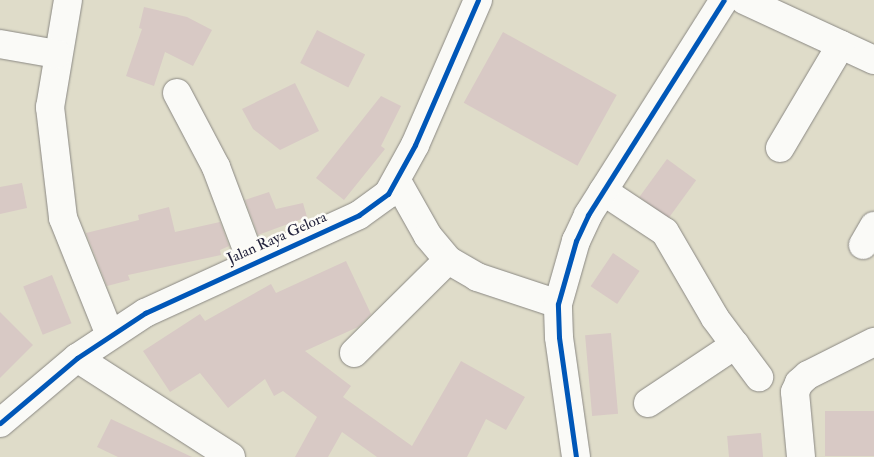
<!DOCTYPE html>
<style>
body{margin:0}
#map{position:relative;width:874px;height:457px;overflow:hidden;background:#dfdcc9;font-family:"IM FELL Double Pica",serif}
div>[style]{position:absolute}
.building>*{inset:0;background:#d8c9c5;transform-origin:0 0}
.roads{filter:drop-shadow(0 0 1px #8a8883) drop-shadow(0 0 1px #8a8883)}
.minor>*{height:28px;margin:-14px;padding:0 14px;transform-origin:14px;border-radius:14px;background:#fafaf7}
.cycleway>*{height:5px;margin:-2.5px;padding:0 2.5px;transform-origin:2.5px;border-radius:2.5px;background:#0057b8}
span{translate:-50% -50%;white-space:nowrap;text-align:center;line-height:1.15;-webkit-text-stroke:5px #fdfcf7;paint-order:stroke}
.street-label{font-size:15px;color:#22223b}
</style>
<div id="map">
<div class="building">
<i style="clip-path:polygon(144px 7px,187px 17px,212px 30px,193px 66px,165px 52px,154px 86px,126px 76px,142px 29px,139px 28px)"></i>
<i style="left:317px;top:30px;width:54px;height:37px;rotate:27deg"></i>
<i style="left:503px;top:32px;width:130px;height:81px;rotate:29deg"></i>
<i style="clip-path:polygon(295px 83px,319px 131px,280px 150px,253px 129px,242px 109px)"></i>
<i style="clip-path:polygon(381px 96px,401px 106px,381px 146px,385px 149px,344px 200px,316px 178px)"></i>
<i style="left:667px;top:159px;width:36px;height:47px;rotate:36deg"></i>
<i style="clip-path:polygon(22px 183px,27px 208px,0 214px,0 187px)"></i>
<i style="clip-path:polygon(269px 192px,276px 209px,303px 203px,307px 217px,258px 235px,245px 200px)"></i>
<i style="clip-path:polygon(169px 207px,175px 232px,220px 222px,229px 246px,220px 250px,221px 255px,128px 275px,130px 280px,107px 286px,86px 233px,139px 220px,138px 215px)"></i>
<i style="left:613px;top:253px;width:32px;height:40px;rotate:34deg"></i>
<i style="clip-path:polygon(346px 261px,371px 314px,358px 327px,305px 351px,351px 386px,343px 397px,412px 446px,461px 361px,525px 397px,506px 430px,486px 419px,467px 457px,377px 457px,342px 432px,328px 457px,295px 457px,317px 417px,283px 391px,274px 396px,265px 379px,228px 408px,200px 373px,170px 392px,143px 351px,200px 314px,205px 321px,271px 284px,276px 293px)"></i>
<i style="left:52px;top:275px;width:52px;height:31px;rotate:68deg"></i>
<i style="clip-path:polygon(0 312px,33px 345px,0 378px)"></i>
<i style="left:611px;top:333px;width:81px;height:26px;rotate:85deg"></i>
<i style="left:874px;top:411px;width:45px;height:49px;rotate:90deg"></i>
<i style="clip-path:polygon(111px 419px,192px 457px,118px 457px,97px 447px)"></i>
<i style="left:761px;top:433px;width:24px;height:34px;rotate:85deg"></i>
</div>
<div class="roads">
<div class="minor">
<i style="left:68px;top:0;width:109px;rotate:99.5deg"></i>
<i style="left:50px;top:107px;width:112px;rotate:83.3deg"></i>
<i style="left:63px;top:218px;width:126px;rotate:68.1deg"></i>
<i style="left:744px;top:0;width:143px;rotate:24.8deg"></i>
<i style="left:0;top:44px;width:58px;rotate:10deg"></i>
<i style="left:177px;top:93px;width:84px;rotate:62.2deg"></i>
<i style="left:216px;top:167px;width:103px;rotate:69.4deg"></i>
<i style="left:780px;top:148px;width:120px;rotate:-59.4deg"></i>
<i style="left:397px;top:181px;width:63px;rotate:60.6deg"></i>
<i style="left:428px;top:236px;width:31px;rotate:50deg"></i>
<i style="left:448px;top:260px;width:34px;rotate:30deg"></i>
<i style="left:477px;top:277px;width:85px;rotate:18.4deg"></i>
<i style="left:603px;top:191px;width:74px;rotate:33.5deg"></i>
<i style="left:665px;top:232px;width:99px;rotate:59.8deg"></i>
<i style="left:715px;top:318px;width:74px;rotate:53.3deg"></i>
<i style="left:863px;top:245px;width:22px;rotate:-60deg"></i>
<i style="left:354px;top:353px;width:132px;rotate:-44.7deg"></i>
<i style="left:77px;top:358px;width:183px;rotate:32.7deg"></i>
<i style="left:648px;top:403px;width:105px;rotate:-33.7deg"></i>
<i style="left:0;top:423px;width:101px;rotate:-40.2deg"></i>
<i style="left:77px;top:358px;width:82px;rotate:-33.5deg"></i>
<i style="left:145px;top:313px;width:235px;rotate:-24.6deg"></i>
<i style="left:359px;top:215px;width:36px;rotate:-36deg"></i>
<i style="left:388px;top:194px;width:56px;rotate:-61.1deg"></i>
<i style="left:415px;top:145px;width:158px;rotate:-66.5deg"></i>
<i style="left:576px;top:457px;width:121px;rotate:-98.1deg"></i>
<i style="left:559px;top:337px;width:33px;rotate:-92deg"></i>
<i style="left:558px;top:304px;width:66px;rotate:-74.1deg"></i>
<i style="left:576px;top:241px;width:29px;rotate:-65deg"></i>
<i style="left:588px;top:215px;width:254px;rotate:-57.7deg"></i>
<i style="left:801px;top:457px;width:65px;rotate:-95.3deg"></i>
<i style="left:795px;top:392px;width:10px;rotate:-66deg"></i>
<i style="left:799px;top:383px;width:12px;rotate:-42deg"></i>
<i style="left:808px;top:375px;width:74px;rotate:-26.6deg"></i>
</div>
</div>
<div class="cycleway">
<i style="left:0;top:423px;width:101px;rotate:-40.2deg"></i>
<i style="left:77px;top:358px;width:82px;rotate:-33.5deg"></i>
<i style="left:145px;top:313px;width:235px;rotate:-24.6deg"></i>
<i style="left:359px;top:215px;width:36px;rotate:-36deg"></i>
<i style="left:388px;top:194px;width:56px;rotate:-61.1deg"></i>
<i style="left:415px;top:145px;width:158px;rotate:-66.5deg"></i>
<i style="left:576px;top:457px;width:121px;rotate:-98.1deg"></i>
<i style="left:559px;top:337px;width:33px;rotate:-92deg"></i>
<i style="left:558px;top:304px;width:66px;rotate:-74.1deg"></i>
<i style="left:576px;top:241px;width:29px;rotate:-65deg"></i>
<i style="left:588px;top:215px;width:254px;rotate:-57.7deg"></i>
</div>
<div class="street-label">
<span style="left:277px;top:238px;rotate:-24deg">Jalan Raya Gelora</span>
</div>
</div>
